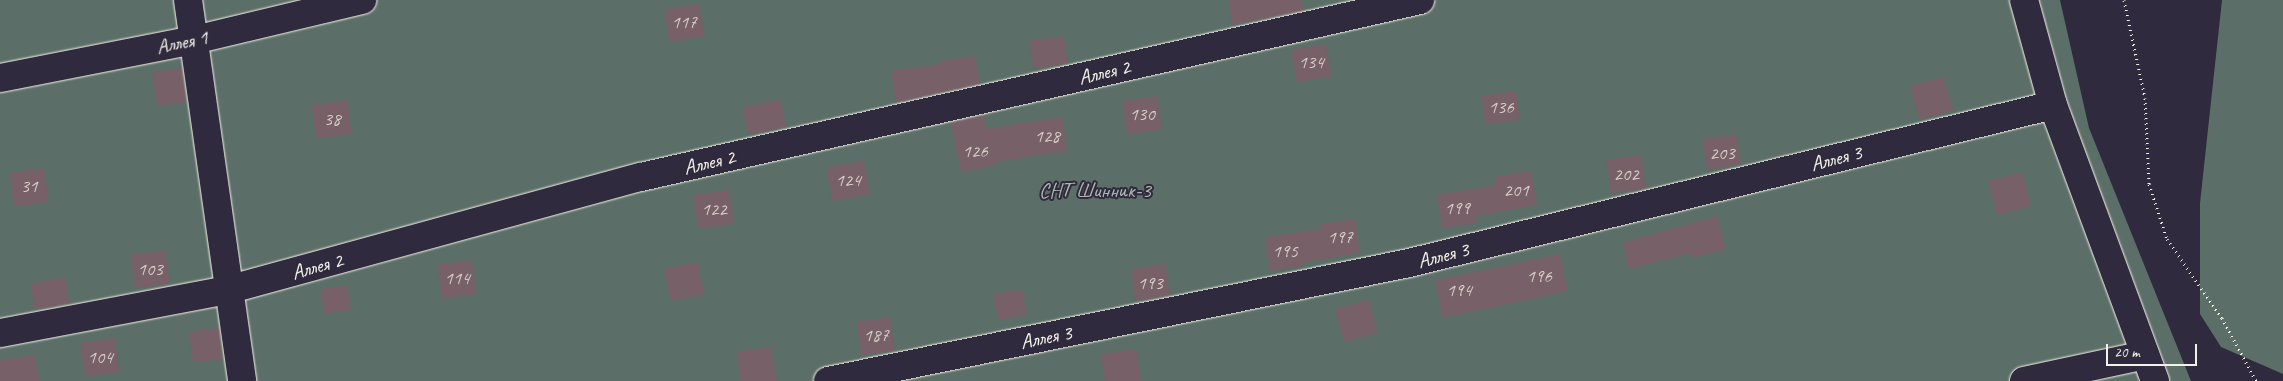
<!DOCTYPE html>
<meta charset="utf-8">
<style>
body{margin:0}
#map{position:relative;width:2283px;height:381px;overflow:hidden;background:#2f2a3d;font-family:Caveat,sans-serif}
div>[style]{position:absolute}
.green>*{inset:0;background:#5b6e67}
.building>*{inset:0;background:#776068;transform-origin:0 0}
.path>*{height:3px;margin-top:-1.5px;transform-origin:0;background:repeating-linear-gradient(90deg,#f4f1e8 0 1px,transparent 0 5px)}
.roads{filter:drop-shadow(0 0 1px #f4f1e8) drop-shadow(0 0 1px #f4f1e8)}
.minor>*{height:28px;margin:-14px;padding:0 14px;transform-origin:14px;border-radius:14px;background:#2f2a3d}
span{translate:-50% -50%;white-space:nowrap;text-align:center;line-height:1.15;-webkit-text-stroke:4px #2f2a3d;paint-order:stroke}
.number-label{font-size:19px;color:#d5cdc8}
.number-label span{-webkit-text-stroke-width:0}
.street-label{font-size:21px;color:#f4f1e8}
.park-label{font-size:21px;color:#afb6ae}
.scale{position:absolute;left:2106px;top:344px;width:91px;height:22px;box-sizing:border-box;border:2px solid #f4f1e8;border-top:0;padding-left:6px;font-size:15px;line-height:18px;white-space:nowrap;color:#f4f1e8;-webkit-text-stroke:4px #2f2a3d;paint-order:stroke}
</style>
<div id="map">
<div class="green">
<i style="clip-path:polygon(0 0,2060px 0,2089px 128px,2191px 381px,0 381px)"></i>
<i style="clip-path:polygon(2222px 0,2283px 0,2283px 374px,2221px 347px,2200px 314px,2200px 203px)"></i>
</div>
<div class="building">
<i style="clip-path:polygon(1229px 0,1302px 0,1303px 11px,1232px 25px)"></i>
<i style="left:699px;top:4px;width:33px;height:35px;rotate:81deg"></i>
<i style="left:1064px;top:36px;width:28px;height:35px;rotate:82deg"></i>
<i style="left:1326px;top:44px;width:33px;height:35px;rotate:81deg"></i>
<i style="clip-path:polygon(975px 56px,980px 84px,896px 103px,891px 71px,941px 64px,940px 61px)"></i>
<i style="left:182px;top:68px;width:34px;height:30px;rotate:82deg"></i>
<i style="left:1944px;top:77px;width:35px;height:35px;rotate:75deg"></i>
<i style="left:1516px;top:91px;width:29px;height:35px;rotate:82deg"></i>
<i style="left:1157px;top:96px;width:34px;height:35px;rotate:82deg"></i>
<i style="left:347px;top:100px;width:34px;height:36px;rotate:82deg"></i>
<i style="left:781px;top:100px;width:28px;height:39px;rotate:80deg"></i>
<i style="clip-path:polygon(984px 115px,986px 129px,1062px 117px,1067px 151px,995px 162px,996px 165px,961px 172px,951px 123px)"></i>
<i style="left:1736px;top:134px;width:31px;height:34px;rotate:81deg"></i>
<i style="left:1641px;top:155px;width:34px;height:35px;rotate:82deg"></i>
<i style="left:864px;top:161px;width:34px;height:38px;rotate:80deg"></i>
<i style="left:44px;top:168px;width:34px;height:35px;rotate:82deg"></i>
<i style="clip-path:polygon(1531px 171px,1537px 205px,1476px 216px,1477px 223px,1442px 228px,1437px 195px,1496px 185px,1494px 177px)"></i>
<i style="left:2022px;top:172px;width:35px;height:35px;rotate:75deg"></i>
<i style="left:729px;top:190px;width:34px;height:36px;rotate:82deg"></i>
<i style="clip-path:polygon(1717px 216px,1726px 249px,1692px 258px,1690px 253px,1629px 269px,1622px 243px)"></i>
<i style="clip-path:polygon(1355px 219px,1360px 253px,1304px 262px,1305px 266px,1270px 271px,1265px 237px,1321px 229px,1320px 224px)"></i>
<i style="left:165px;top:250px;width:34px;height:35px;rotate:82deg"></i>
<i style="left:1560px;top:254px;width:38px;height:128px;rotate:78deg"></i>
<i style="left:472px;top:260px;width:34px;height:35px;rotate:82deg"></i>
<i style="left:698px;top:262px;width:33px;height:34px;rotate:79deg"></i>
<i style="left:1165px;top:264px;width:32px;height:35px;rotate:81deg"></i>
<i style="left:65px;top:278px;width:26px;height:35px;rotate:81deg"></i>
<i style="left:347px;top:285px;width:25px;height:27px;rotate:81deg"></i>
<i style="left:1022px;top:289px;width:26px;height:29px;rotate:79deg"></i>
<i style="left:1369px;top:300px;width:34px;height:35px;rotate:75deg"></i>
<i style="left:890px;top:317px;width:34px;height:34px;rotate:82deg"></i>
<i style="left:219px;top:328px;width:31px;height:30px;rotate:83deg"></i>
<i style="left:115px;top:338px;width:34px;height:35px;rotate:82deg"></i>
<i style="clip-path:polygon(771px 347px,777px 381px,741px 381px,737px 352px)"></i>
<i style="clip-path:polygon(1136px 349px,1141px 381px,1105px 381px,1101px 354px)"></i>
<i style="clip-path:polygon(35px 355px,39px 381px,0 381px,0 360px)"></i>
</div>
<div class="path">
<i style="left:2124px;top:0;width:100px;rotate:77.9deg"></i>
<i style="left:2145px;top:98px;width:86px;rotate:87.3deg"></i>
<i style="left:2149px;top:184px;width:58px;rotate:71.9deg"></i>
<i style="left:2167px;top:239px;width:96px;rotate:55.2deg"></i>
<i style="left:2222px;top:318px;width:72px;rotate:61.6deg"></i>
</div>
<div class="roads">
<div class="minor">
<i style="left:188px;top:0;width:385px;rotate:81.9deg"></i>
<i style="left:2024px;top:0;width:109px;rotate:74.6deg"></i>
<i style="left:2053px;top:105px;width:294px;rotate:69.7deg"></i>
<i style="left:0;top:78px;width:198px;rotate:-11.1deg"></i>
<i style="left:194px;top:40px;width:173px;rotate:-13.4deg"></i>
<i style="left:0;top:333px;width:231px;rotate:-10.7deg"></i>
<i style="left:227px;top:290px;width:429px;rotate:-15.3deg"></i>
<i style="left:641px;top:177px;width:799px;rotate:-12.8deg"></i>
<i style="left:828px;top:381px;width:593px;rotate:-11.48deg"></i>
<i style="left:1409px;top:263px;width:663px;rotate:-13.78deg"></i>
<i style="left:2024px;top:381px;width:124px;rotate:-12.1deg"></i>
</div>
</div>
<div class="number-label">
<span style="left:684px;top:23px">117</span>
<span style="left:1311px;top:63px">134</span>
<span style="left:1501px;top:108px">136</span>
<span style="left:1142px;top:115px">130</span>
<span style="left:332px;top:120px">38</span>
<span style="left:1047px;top:137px">128</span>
<span style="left:975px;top:152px">126</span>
<span style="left:1722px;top:154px">203</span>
<span style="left:1626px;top:175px">202</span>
<span style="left:848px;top:181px">124</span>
<span style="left:29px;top:187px">31</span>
<span style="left:1516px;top:191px">201</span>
<span style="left:1457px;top:209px">199</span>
<span style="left:714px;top:210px">122</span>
<span style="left:1340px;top:238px">197</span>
<span style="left:1285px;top:252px">195</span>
<span style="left:150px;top:270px">103</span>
<span style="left:1539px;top:277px">196</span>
<span style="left:457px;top:279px">114</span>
<span style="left:1150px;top:284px">193</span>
<span style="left:1459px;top:291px">194</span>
<span style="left:876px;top:336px">187</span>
<span style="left:100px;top:358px">104</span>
</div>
<div class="street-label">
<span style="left:182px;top:42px;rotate:-12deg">Аллея 1</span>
<span style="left:1104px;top:72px;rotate:-13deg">Аллея 2</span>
<span style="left:1836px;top:158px;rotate:-14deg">Аллея 3</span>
<span style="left:709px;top:162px;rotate:-13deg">Аллея 2</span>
<span style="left:1443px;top:255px;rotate:-14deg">Аллея 3</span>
<span style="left:317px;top:266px;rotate:-15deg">Аллея 2</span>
<span style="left:1046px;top:337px;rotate:-11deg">Аллея 3</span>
</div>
<div class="park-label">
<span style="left:1095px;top:190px">СНТ Шинник-3</span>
</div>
<div class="scale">20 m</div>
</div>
